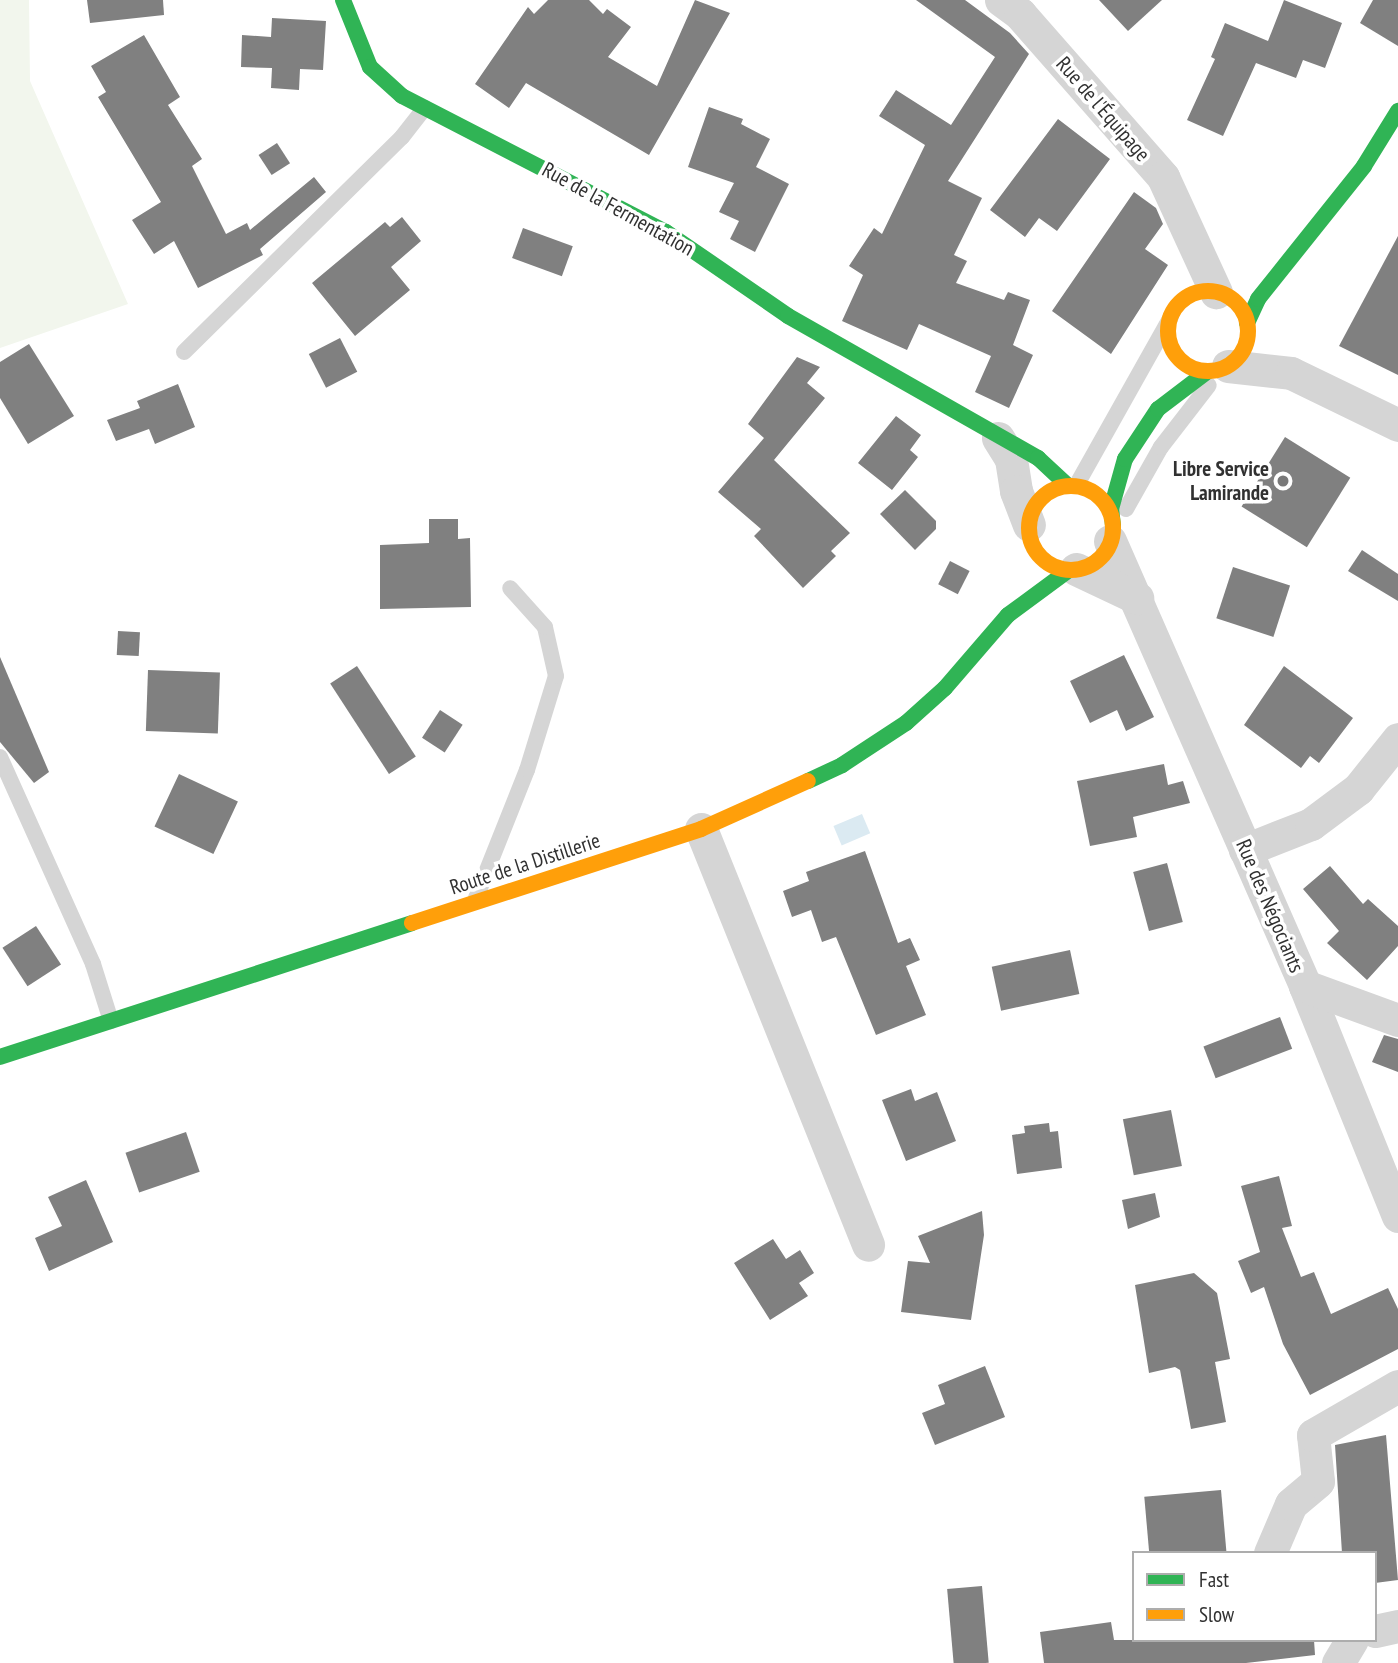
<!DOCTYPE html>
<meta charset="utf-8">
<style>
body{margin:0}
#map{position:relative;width:1398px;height:1663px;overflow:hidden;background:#fff;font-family:"PT Sans Narrow",sans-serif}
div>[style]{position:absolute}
.green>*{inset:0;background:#f2f6ed}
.water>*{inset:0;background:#dbeaf2;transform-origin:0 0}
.building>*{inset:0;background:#808080;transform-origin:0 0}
.lane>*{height:16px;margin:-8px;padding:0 8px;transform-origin:8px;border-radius:8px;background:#d5d5d5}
.street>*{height:33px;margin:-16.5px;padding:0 16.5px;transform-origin:16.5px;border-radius:16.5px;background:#d5d5d5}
.fast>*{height:16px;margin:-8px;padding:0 8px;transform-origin:8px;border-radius:8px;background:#30b455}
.slow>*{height:16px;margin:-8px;padding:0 8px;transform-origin:8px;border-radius:8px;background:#ff9f0a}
.slow>.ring{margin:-8px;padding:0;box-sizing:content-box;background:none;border:16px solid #ff9f0a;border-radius:50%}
.dots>*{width:19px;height:19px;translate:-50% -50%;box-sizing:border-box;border:4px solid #fff;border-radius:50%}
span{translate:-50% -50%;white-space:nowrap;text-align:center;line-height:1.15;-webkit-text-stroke:7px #fff;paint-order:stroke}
.street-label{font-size:21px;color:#313131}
.poi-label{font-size:21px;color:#313131;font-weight:700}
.right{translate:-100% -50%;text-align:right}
.legend{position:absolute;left:1132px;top:1551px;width:245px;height:91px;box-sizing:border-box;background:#fff;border:2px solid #adadad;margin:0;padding:9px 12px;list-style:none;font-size:21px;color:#313131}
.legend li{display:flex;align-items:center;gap:14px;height:35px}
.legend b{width:35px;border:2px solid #adadad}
</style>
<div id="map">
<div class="green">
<i style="clip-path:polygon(0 0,29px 0,30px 81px,128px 304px,0 348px)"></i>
</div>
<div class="water">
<i style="left:862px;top:814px;width:21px;height:31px;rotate:67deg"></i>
</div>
<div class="building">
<i style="clip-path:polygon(87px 0,163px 0,164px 15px,90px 23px)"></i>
<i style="clip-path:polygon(548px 0,589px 0,603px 14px,607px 9px,631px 27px,608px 57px,657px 86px,695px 0,730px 13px,649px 155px,526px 83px,509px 108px,475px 84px,528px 7px,534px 14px)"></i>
<i style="clip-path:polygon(916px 0,965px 0,1010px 33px,1029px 54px,948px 181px,982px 198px,954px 255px,967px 261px,956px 283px,1004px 300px,1008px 292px,1030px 300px,1013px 345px,1033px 355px,1009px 408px,975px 392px,991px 356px,919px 324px,907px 350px,842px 321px,863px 275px,849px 266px,874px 228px,882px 234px,925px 145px,879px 116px,896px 90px,951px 125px,995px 57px)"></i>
<i style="clip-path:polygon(1099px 0,1162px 0,1128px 31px)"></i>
<i style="clip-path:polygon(1284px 0,1342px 23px,1325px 68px,1303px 60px,1296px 78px,1256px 63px,1223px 136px,1187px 120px,1215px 59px,1211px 57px,1225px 23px,1268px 41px)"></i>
<i style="clip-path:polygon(1373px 0,1398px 0,1398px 46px,1360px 23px)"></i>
<i style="clip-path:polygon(272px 18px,326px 21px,323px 70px,300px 69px,299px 90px,271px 88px,272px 68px,241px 67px,242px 35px,271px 37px)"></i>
<i style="clip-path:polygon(144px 35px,180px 97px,168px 105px,202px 159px,192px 166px,226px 234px,247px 223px,250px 230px,314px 177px,326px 192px,260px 249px,263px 255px,198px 288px,174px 241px,154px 254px,132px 220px,161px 202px,98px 97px,106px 92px,91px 66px)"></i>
<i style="clip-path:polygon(709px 107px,743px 119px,741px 124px,770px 139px,756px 167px,789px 184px,755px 252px,730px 239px,739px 221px,719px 212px,734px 183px,688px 167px)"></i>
<i style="clip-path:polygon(1058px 119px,1110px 159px,1057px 231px,1039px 218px,1025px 237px,990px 210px)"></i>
<i style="left:277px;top:143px;width:24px;height:22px;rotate:57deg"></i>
<i style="clip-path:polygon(1134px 192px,1156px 208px,1163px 224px,1145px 249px,1168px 265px,1111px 354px,1052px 311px)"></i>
<i style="clip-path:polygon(402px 217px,421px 241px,391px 267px,410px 290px,355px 336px,312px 283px,385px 222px,390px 227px)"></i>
<i style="left:523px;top:228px;width:53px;height:32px;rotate:20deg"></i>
<i style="clip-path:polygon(1398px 236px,1398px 375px,1339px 346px)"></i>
<i style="left:340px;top:338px;width:38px;height:35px;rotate:63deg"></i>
<i style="clip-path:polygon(29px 344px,74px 416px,28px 444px,0 398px,0 362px)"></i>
<i style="clip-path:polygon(797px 357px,820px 367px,807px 383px,825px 398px,774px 460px,850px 533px,831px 551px,836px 556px,803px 588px,754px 536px,761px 529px,718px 492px,764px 438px,748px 424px)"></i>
<i style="clip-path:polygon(178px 384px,195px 427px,155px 444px,149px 429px,116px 441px,107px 420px,140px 408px,137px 401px)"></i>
<i style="clip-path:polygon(896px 416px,921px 435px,910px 450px,918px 457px,892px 490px,858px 463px)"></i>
<i style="left:1285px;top:437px;width:77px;height:82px;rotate:32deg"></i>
<i style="clip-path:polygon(905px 490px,936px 521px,936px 529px,915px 550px,880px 514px)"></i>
<i style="clip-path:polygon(429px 519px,458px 519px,458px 539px,470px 538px,471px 607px,380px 609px,380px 545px,429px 543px)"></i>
<i style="clip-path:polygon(1362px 550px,1398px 574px,1398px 601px,1348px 571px)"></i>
<i style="left:950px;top:561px;width:22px;height:26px;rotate:27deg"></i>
<i style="left:1233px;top:567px;width:60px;height:54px;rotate:18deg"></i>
<i style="left:118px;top:631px;width:22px;height:24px;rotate:3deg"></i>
<i style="clip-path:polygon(1124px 655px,1154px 717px,1126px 731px,1117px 710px,1090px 723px,1070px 681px)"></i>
<i style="clip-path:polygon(0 657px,49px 772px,34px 783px,0 742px)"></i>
<i style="left:357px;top:666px;width:108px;height:32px;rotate:57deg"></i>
<i style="clip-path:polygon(1284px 666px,1353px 718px,1319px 763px,1310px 756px,1301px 768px,1244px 725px)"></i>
<i style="left:148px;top:670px;width:72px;height:61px;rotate:2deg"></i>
<i style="left:440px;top:710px;width:27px;height:33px;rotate:33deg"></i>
<i style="clip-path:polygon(1164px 764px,1168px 785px,1183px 781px,1190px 803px,1133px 817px,1137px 837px,1090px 846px,1077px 781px)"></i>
<i style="left:179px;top:774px;width:65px;height:58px;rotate:25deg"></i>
<i style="clip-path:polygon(865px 851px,898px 943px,910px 938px,920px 960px,906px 966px,926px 1015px,876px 1035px,836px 937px,822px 942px,811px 910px,792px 917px,783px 891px,809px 881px,806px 872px)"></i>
<i style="left:1167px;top:863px;width:61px;height:35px;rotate:75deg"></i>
<i style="clip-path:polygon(1330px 866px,1363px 904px,1368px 899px,1398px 926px,1398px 946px,1367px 980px,1327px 943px,1339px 931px,1303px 889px)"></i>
<i style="left:36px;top:926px;width:46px;height:40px;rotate:57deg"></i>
<i style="left:1070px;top:950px;width:45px;height:80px;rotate:78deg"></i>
<i style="left:1280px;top:1017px;width:34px;height:82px;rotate:69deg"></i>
<i style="clip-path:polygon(1384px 1035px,1398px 1039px,1398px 1072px,1372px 1062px)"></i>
<i style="clip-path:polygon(911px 1089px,915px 1101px,937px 1092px,956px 1141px,906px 1161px,882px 1100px)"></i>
<i style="left:1171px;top:1110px;width:57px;height:49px;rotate:79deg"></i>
<i style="clip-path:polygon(1049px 1123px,1050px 1132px,1058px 1131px,1062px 1168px,1017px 1174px,1012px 1135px,1025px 1133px,1024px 1126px)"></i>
<i style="left:186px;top:1132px;width:42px;height:64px;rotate:71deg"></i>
<i style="clip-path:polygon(1279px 1176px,1292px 1226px,1282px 1228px,1301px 1277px,1314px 1272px,1331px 1314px,1388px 1288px,1398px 1309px,1398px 1349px,1310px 1395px,1283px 1344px,1264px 1287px,1251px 1293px,1238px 1261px,1260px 1252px,1241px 1186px)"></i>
<i style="clip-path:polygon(86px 1180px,113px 1242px,49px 1271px,35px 1238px,62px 1226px,48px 1197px)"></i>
<i style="clip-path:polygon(1155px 1193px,1160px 1217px,1128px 1229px,1122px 1200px)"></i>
<i style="clip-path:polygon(982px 1211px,984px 1235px,971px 1320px,901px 1312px,908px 1261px,930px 1263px,918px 1236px)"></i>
<i style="clip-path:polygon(773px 1239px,786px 1259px,800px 1250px,814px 1273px,799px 1283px,808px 1296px,770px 1320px,734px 1263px)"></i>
<i style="clip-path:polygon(1194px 1273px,1217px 1293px,1230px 1359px,1215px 1362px,1226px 1422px,1191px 1429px,1180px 1370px,1175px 1367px,1149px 1373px,1135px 1285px)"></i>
<i style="clip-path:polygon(985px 1366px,1005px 1417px,935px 1445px,922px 1413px,945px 1404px,938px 1385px)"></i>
<i style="clip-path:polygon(1386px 1435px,1398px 1580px,1375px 1583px,1375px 1553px,1342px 1553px,1335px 1445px)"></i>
<i style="left:1221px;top:1490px;width:63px;height:77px;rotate:85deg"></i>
<i style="left:982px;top:1586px;width:77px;height:35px;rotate:85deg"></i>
<i style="clip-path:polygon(1111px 1622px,1114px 1640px,1314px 1640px,1315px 1655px,1246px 1663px,1044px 1663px,1040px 1632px)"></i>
</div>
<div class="lane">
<i style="left:184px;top:352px;width:306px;rotate:-44.6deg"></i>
<i style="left:402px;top:137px;width:37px;rotate:-52deg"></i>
<i style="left:1076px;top:486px;width:194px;rotate:-60.7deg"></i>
<i style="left:1126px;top:509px;width:71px;rotate:-60.6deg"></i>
<i style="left:1161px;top:447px;width:78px;rotate:-52.3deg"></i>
<i style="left:0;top:757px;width:227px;rotate:65.8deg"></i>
<i style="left:93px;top:964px;width:60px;rotate:72.5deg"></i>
<i style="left:476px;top:898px;width:138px;rotate:-68.3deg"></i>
<i style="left:527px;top:770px;width:98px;rotate:-72.9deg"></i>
<i style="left:556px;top:676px;width:50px;rotate:-102.7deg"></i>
<i style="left:545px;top:627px;width:52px;rotate:-131.9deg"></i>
</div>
<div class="street">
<i style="left:1001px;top:0;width:24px;rotate:36deg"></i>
<i style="left:1020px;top:14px;width:217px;rotate:48.7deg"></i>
<i style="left:1163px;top:177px;width:127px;rotate:65.3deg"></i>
<i style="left:1228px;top:366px;width:63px;rotate:6.3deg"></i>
<i style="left:1291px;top:373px;width:119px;rotate:25.9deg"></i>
<i style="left:998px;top:438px;width:25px;rotate:58deg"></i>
<i style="left:1011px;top:459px;width:32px;rotate:81deg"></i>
<i style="left:1016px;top:491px;width:36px;rotate:69deg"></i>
<i style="left:1110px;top:541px;width:486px;rotate:66.3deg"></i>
<i style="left:1305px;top:986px;width:248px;rotate:68deg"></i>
<i style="left:1076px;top:569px;width:68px;rotate:25.4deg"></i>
<i style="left:701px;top:829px;width:448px;rotate:68.1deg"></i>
<i style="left:1245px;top:850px;width:71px;rotate:-21.5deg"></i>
<i style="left:1311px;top:824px;width:59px;rotate:-36.7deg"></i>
<i style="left:1358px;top:789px;width:64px;rotate:-51.3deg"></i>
<i style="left:1305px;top:986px;width:99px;rotate:20.1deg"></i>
<i style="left:1270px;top:1553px;width:53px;rotate:-66.8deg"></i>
<i style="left:1291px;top:1504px;width:35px;rotate:-40deg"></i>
<i style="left:1318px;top:1481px;width:46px;rotate:-96.2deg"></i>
<i style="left:1313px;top:1435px;width:98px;rotate:-30deg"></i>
<i style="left:1375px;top:1631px;width:24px;rotate:-12deg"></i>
<i style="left:1338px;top:1663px;width:27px;rotate:-59deg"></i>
</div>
<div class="fast">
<i style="left:343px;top:0;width:72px;rotate:68.1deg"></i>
<i style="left:370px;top:67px;width:43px;rotate:42.2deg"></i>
<i style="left:402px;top:96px;width:297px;rotate:27.3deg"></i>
<i style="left:666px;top:232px;width:148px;rotate:34.5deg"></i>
<i style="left:788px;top:316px;width:288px;rotate:29.6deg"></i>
<i style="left:1038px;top:458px;width:41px;rotate:43deg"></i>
<i style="left:1247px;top:323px;width:26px;rotate:-65deg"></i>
<i style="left:1258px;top:299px;width:170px;rotate:-51.4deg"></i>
<i style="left:1364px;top:166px;width:65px;rotate:-58.3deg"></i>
<i style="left:1113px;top:525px;width:16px;rotate:-97deg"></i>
<i style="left:1111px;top:509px;width:52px;rotate:-74.4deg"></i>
<i style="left:1125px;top:459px;width:60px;rotate:-56.6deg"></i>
<i style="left:1158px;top:409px;width:63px;rotate:-37.2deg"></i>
<i style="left:808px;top:781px;width:38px;rotate:-25deg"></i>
<i style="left:842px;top:765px;width:77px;rotate:-33.3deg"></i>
<i style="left:906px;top:723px;width:52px;rotate:-41.9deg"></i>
<i style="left:945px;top:688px;width:96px;rotate:-49.2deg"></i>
<i style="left:1008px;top:615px;width:76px;rotate:-36.4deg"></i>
<i style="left:0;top:1057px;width:433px;rotate:-18deg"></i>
</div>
<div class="slow">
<i class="ring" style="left:1168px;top:291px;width:64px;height:64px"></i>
<i class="ring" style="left:1029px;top:486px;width:68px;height:68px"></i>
<i style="left:412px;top:923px;width:304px;rotate:-18deg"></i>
<i style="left:701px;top:829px;width:117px;rotate:-24.2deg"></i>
</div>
<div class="dots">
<i style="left:1283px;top:481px;background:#797979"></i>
</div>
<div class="street-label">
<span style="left:1103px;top:109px;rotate:49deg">Rue de l'Équipage</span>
<span style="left:618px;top:209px;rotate:29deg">Rue de la Fermentation</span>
<span style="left:525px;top:864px;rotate:-18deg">Route de la Distillerie</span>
<span style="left:1270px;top:906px;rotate:67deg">Rue des Négociants</span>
</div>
<div class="poi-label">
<span class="right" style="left:1269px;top:481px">Libre Service<br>Lamirande</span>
</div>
<ul class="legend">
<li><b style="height:9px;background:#30b455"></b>Fast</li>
<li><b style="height:9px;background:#ff9f0a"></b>Slow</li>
</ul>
</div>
